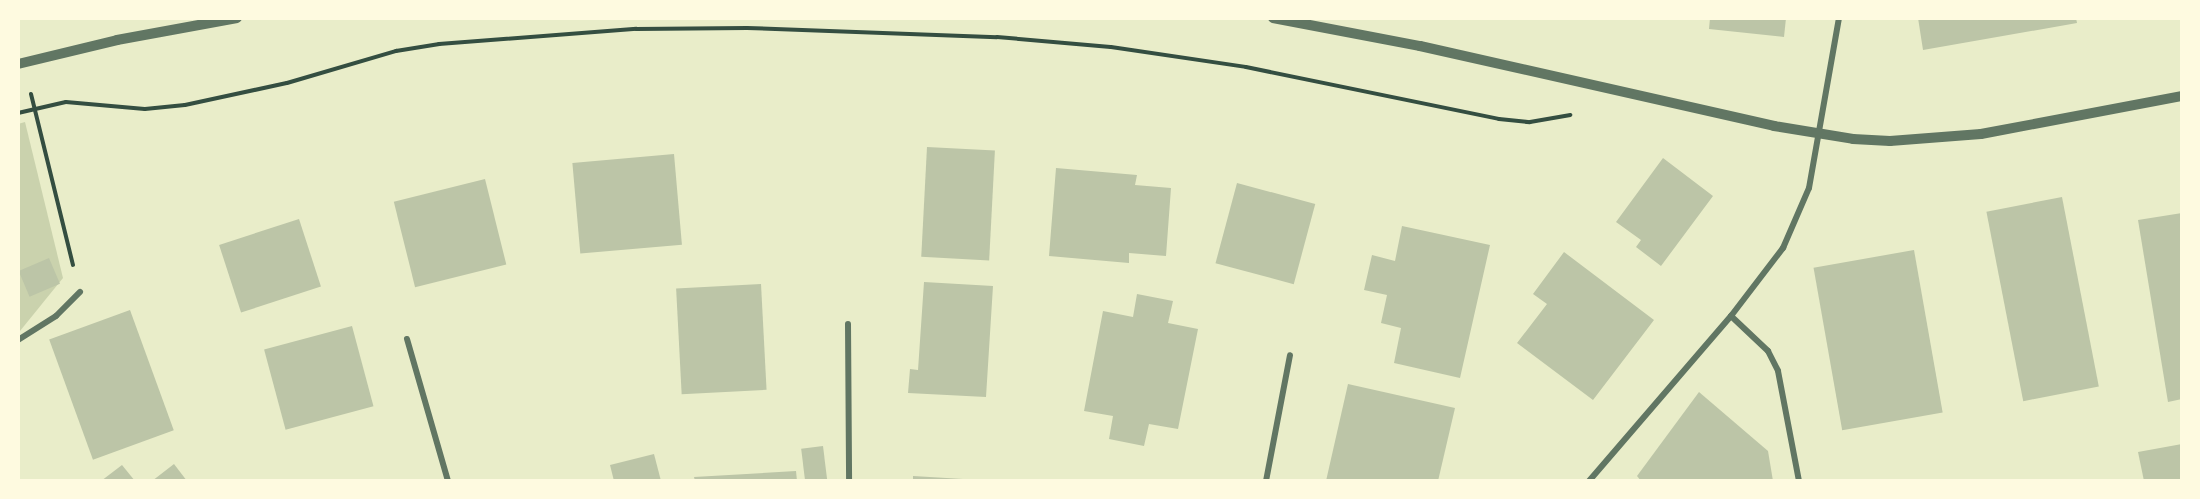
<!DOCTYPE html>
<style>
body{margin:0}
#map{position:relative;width:2200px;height:499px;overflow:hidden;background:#e9edc9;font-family:"Sofia Sans Condensed",sans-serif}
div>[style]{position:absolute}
.green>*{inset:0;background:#cad2ad}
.building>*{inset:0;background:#bcc5a7;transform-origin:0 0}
.path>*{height:4px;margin:-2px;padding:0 2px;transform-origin:2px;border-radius:2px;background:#344e41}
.minor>*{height:6px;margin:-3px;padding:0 3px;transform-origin:3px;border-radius:3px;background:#617663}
.tertiary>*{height:10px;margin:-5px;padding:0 5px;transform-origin:5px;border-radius:5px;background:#617663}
span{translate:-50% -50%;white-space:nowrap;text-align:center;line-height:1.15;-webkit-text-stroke:4.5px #fefae0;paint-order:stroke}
.frame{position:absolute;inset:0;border:20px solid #fefae0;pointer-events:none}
</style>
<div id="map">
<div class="green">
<i style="clip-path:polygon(25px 122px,63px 278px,20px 331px,18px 124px)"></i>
</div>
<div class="building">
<i style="clip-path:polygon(1710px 18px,1786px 18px,1784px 37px,1709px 29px)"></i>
<i style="clip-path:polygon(1918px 18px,2076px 18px,2077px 23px,1923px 50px)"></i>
<i style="left:927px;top:147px;width:68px;height:110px;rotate:3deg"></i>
<i style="left:674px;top:154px;width:91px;height:102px;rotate:85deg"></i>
<i style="clip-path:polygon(1663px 158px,1713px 196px,1661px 266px,1636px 247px,1641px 240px,1616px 222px)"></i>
<i style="clip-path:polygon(1056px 168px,1137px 175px,1135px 185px,1171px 188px,1166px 256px,1129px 253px,1129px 263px,1049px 256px)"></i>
<i style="left:485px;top:179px;width:88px;height:94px;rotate:76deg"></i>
<i style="left:1237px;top:183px;width:81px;height:83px;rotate:15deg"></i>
<i style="left:2062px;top:197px;width:193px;height:77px;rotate:79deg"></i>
<i style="clip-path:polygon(2182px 213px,2182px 399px,2168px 402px,2138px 220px)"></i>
<i style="left:299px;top:219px;width:71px;height:84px;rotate:72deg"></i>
<i style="clip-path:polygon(1402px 226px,1490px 245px,1460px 378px,1394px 363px,1401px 328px,1381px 323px,1387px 295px,1364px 290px,1372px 255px,1395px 261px)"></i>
<i style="left:1914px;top:250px;width:165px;height:102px;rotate:80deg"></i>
<i style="clip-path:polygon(1564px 252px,1654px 320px,1593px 400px,1517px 343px,1547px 304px,1533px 294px)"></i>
<i style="left:49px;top:258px;width:28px;height:33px;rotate:67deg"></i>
<i style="clip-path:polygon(924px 282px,993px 286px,986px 397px,908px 393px,910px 369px,918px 370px)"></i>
<i style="left:761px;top:284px;width:106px;height:85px;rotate:87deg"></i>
<i style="clip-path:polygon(1137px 294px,1173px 301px,1168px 323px,1198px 329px,1178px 429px,1149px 424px,1144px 446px,1109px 439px,1113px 416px,1084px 411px,1103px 311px,1133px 317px)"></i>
<i style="left:130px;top:310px;width:128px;height:86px;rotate:70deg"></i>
<i style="left:352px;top:326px;width:83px;height:91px;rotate:75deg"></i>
<i style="clip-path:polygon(1348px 384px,1455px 408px,1438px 481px,1326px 481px)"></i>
<i style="clip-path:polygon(1699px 392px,1768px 451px,1773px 481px,1641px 481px,1637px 476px)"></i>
<i style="clip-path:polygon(2182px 444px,2182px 481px,2144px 481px,2138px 452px)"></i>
<i style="left:823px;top:446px;width:35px;height:22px;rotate:83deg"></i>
<i style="clip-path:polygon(654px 454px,661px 481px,614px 481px,610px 465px)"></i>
<i style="clip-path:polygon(174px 464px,187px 481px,152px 481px)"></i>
<i style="clip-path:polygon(122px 465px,135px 481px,101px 481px)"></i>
<i style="clip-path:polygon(796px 471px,797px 481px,695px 481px,694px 477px)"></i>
<i style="clip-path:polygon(913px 476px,963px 479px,963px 481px,913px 481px)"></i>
</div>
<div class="path">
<i style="left:31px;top:94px;width:176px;rotate:76.2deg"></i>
<i style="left:18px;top:113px;width:49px;rotate:-12.9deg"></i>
<i style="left:66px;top:102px;width:79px;rotate:5.1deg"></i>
<i style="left:145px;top:109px;width:40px;rotate:-5.7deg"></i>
<i style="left:185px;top:105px;width:104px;rotate:-12.2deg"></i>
<i style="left:287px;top:83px;width:114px;rotate:-16.4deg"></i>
<i style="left:396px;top:51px;width:44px;rotate:-9.2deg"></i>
<i style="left:439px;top:44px;width:198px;rotate:-4.4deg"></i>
<i style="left:636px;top:29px;width:111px;rotate:-0.5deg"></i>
<i style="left:747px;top:28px;width:250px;rotate:2.1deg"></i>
<i style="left:997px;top:37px;width:114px;rotate:5deg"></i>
<i style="left:1111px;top:47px;width:136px;rotate:8.4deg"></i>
<i style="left:1246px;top:67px;width:258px;rotate:11.6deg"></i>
<i style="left:1499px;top:119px;width:31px;rotate:6deg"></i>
<i style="left:1530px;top:122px;width:41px;rotate:-9.9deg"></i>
</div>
<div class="minor">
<i style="left:1731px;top:316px;width:51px;rotate:43.4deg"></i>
<i style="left:1768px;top:351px;width:22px;rotate:63deg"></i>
<i style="left:1778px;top:371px;width:112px;rotate:79.2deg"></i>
<i style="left:848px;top:324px;width:157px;rotate:89.6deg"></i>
<i style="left:407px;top:339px;width:148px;rotate:73.9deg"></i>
<i style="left:18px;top:340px;width:45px;rotate:-32.3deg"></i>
<i style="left:56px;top:316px;width:34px;rotate:-45deg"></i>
<i style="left:1266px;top:481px;width:128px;rotate:-79.2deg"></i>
<i style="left:1589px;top:481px;width:218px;rotate:-49.3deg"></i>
<i style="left:1731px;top:316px;width:86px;rotate:-52.6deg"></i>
<i style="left:1783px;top:248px;width:65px;rotate:-66.6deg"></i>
<i style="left:1809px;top:188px;width:173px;rotate:-80deg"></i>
</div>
<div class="tertiary">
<i style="left:1273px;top:18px;width:150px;rotate:10.8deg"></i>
<i style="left:1420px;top:46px;width:363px;rotate:12.7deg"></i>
<i style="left:1774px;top:126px;width:80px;rotate:9.3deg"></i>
<i style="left:1853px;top:139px;width:37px;rotate:3deg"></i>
<i style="left:1890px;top:141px;width:91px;rotate:-4.4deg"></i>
<i style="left:1981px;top:134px;width:205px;rotate:-10.7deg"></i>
<i style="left:18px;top:64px;width:102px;rotate:-13.6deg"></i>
<i style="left:117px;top:40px;width:122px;rotate:-10.4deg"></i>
</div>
<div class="frame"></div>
</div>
